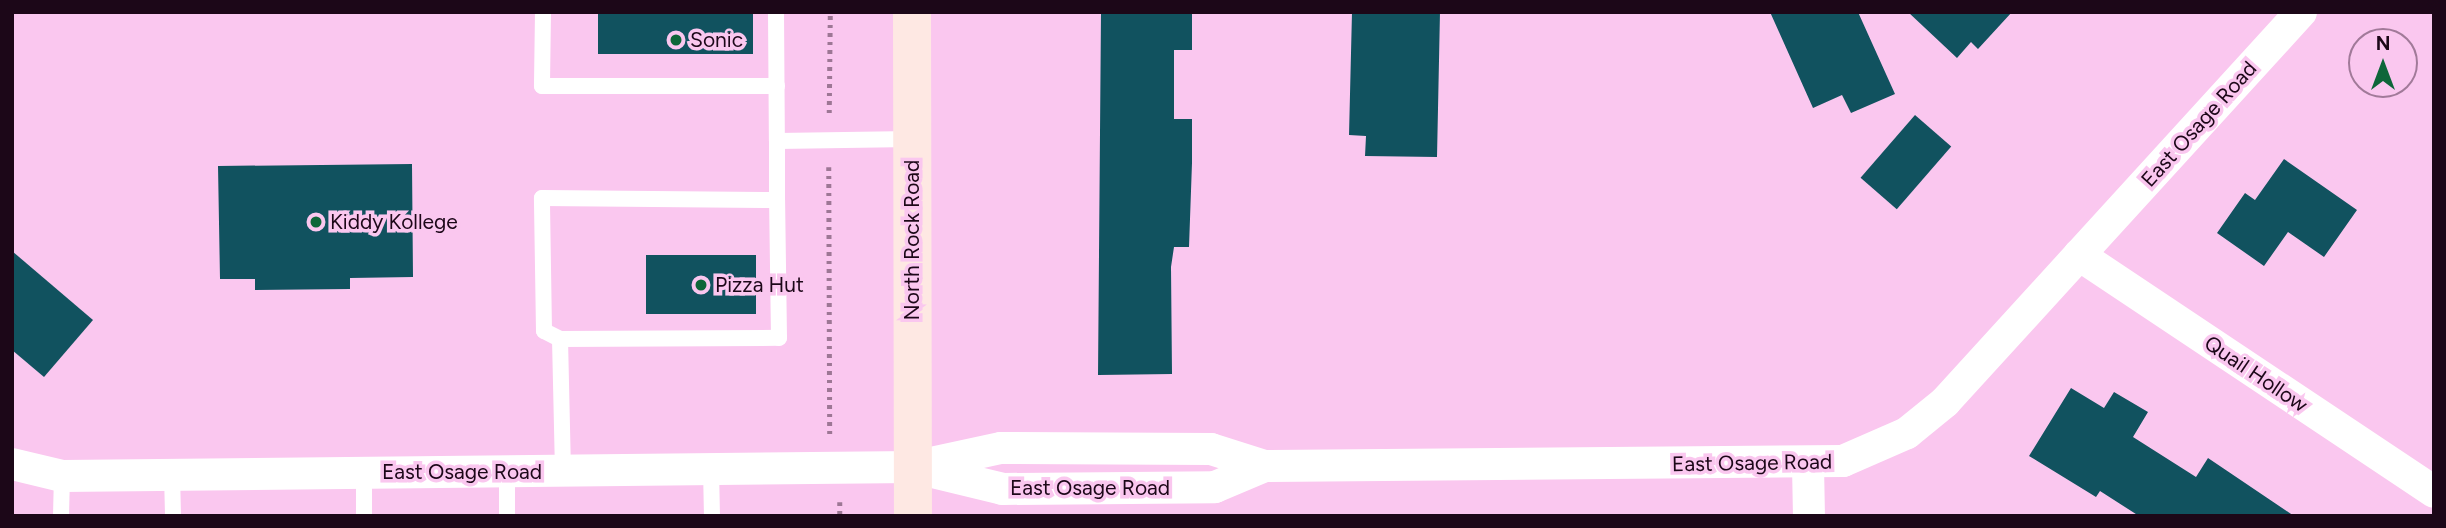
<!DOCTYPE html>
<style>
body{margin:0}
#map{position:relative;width:2446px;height:528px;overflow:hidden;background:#fac7ef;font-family:Figtree,sans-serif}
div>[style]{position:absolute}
.building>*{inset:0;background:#11525f;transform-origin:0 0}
.path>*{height:4.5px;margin-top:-2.25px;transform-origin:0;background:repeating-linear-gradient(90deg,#9d7795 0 3.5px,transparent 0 8.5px)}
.lane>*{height:16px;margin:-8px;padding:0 8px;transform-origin:8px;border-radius:8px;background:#fff}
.street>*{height:32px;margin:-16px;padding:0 16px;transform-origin:16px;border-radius:16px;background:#fff}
.secondary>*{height:38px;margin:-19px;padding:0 19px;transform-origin:19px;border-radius:19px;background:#fee8e3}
.dots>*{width:19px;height:19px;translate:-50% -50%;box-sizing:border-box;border:4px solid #fac7ef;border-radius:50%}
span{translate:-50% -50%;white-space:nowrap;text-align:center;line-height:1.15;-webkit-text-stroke:7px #fac7ef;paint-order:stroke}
.poi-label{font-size:21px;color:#1c0718}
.left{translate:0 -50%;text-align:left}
.street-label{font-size:21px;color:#1c0718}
.frame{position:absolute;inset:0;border:14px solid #1c0718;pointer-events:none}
.north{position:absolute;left:2348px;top:28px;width:70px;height:70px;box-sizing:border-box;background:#fac7ef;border:2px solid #a17a99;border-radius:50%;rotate:0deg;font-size:19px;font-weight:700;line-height:28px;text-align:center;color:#1c0718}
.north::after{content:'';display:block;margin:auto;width:24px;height:32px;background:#0e6639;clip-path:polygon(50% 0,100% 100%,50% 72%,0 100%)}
</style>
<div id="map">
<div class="building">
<i style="left:598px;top:12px;width:155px;height:42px"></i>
<i style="clip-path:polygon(1101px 12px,1192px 12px,1192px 50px,1174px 50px,1174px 119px,1192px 119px,1192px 163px,1189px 247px,1174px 247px,1171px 267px,1172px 374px,1098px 375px)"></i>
<i style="clip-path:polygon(1352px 12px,1440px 12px,1437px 157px,1365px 156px,1366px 136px,1349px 135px)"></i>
<i style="clip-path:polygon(1770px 12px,1858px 12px,1895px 94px,1851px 113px,1842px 95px,1813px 108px)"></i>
<i style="clip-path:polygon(1908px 12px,2012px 12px,1978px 49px,1971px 42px,1957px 58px)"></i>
<i style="left:1915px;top:115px;width:48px;height:83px;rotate:41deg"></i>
<i style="clip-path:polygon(2284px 159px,2357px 210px,2324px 257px,2288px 232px,2264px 266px,2217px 233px,2245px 193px,2255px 200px)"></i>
<i style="clip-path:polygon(412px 164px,413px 277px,350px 278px,350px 289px,255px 290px,255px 279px,220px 279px,218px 166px)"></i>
<i style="clip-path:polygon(12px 251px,93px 320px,44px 377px,12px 350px)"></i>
<i style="left:756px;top:255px;width:59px;height:110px;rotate:90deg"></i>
<i style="clip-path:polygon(2071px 388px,2104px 408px,2114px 392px,2148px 412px,2133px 437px,2196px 477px,2208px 458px,2294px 516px,2139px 516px,2100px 491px,2096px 497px,2029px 456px)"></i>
</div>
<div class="path">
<i style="left:829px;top:113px;width:101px;rotate:-89.4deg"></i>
<i style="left:829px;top:167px;width:268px;rotate:89.8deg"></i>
<i style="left:840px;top:502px;width:14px;rotate:90deg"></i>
</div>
<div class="lane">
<i style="left:543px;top:12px;width:74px;rotate:90.8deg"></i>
<i style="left:542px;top:86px;width:235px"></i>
<i style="left:776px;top:12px;width:129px;rotate:89.6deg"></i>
<i style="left:560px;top:339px;width:219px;rotate:-0.3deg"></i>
<i style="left:779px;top:338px;width:138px;rotate:-90.8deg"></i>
<i style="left:711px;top:469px;width:47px;rotate:88.8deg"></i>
<i style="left:563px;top:471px;width:132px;rotate:-91.3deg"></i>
<i style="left:560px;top:339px;width:18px;rotate:-153deg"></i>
<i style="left:544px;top:331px;width:133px;rotate:-90.9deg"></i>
<i style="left:542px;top:198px;width:235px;rotate:0.5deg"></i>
<i style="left:777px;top:200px;width:59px;rotate:-90deg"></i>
<i style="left:777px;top:141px;width:135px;rotate:-0.8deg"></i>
<i style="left:364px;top:472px;width:44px;rotate:90deg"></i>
<i style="left:507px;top:472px;width:44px;rotate:90deg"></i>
<i style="left:172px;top:474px;width:42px;rotate:88.6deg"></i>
<i style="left:61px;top:516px;width:40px;rotate:-88.6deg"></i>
</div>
<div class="street">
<i style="left:2079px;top:255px;width:427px;rotate:33.7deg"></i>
<i style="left:12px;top:464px;width:51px;rotate:13.5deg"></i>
<i style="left:62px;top:476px;width:851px;rotate:-0.61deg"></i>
<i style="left:913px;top:467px;width:90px;rotate:-12.2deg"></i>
<i style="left:1001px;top:448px;width:210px;rotate:0.3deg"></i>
<i style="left:1211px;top:449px;width:57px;rotate:17.5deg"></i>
<i style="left:1265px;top:466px;width:578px;rotate:-0.5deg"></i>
<i style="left:1843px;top:461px;width:70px;rotate:-23.6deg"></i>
<i style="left:1907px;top:433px;width:49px;rotate:-39.2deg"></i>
<i style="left:1945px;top:402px;width:528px;rotate:-47.61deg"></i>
<i style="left:1808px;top:465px;width:51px;rotate:88.9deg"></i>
<i style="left:920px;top:469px;width:85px;rotate:13.5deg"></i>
<i style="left:1003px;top:489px;width:212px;rotate:-0.5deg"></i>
<i style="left:1215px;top:487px;width:54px;rotate:-22.8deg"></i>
</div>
<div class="secondary">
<i style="left:912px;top:12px;width:504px;rotate:89.89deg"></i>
</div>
<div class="dots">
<i style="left:676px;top:40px;background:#0e6639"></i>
<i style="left:316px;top:222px;background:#0e6639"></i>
<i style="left:701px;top:285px;background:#0e6639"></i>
</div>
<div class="poi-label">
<span class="left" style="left:690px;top:40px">Sonic</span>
<span class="left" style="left:330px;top:222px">Kiddy Kollege</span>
<span class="left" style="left:715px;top:285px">Pizza Hut</span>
</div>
<div class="street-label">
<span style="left:2199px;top:124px;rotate:-48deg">East Osage Road</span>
<span style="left:912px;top:240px;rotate:-90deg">North Rock Road</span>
<span style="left:2256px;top:374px;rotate:34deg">Quail Hollow</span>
<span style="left:1752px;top:463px;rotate:-1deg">East Osage Road</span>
<span style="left:462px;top:472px">East Osage Road</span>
<span style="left:1090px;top:488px">East Osage Road</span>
</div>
<div class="frame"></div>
<div class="north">N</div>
</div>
